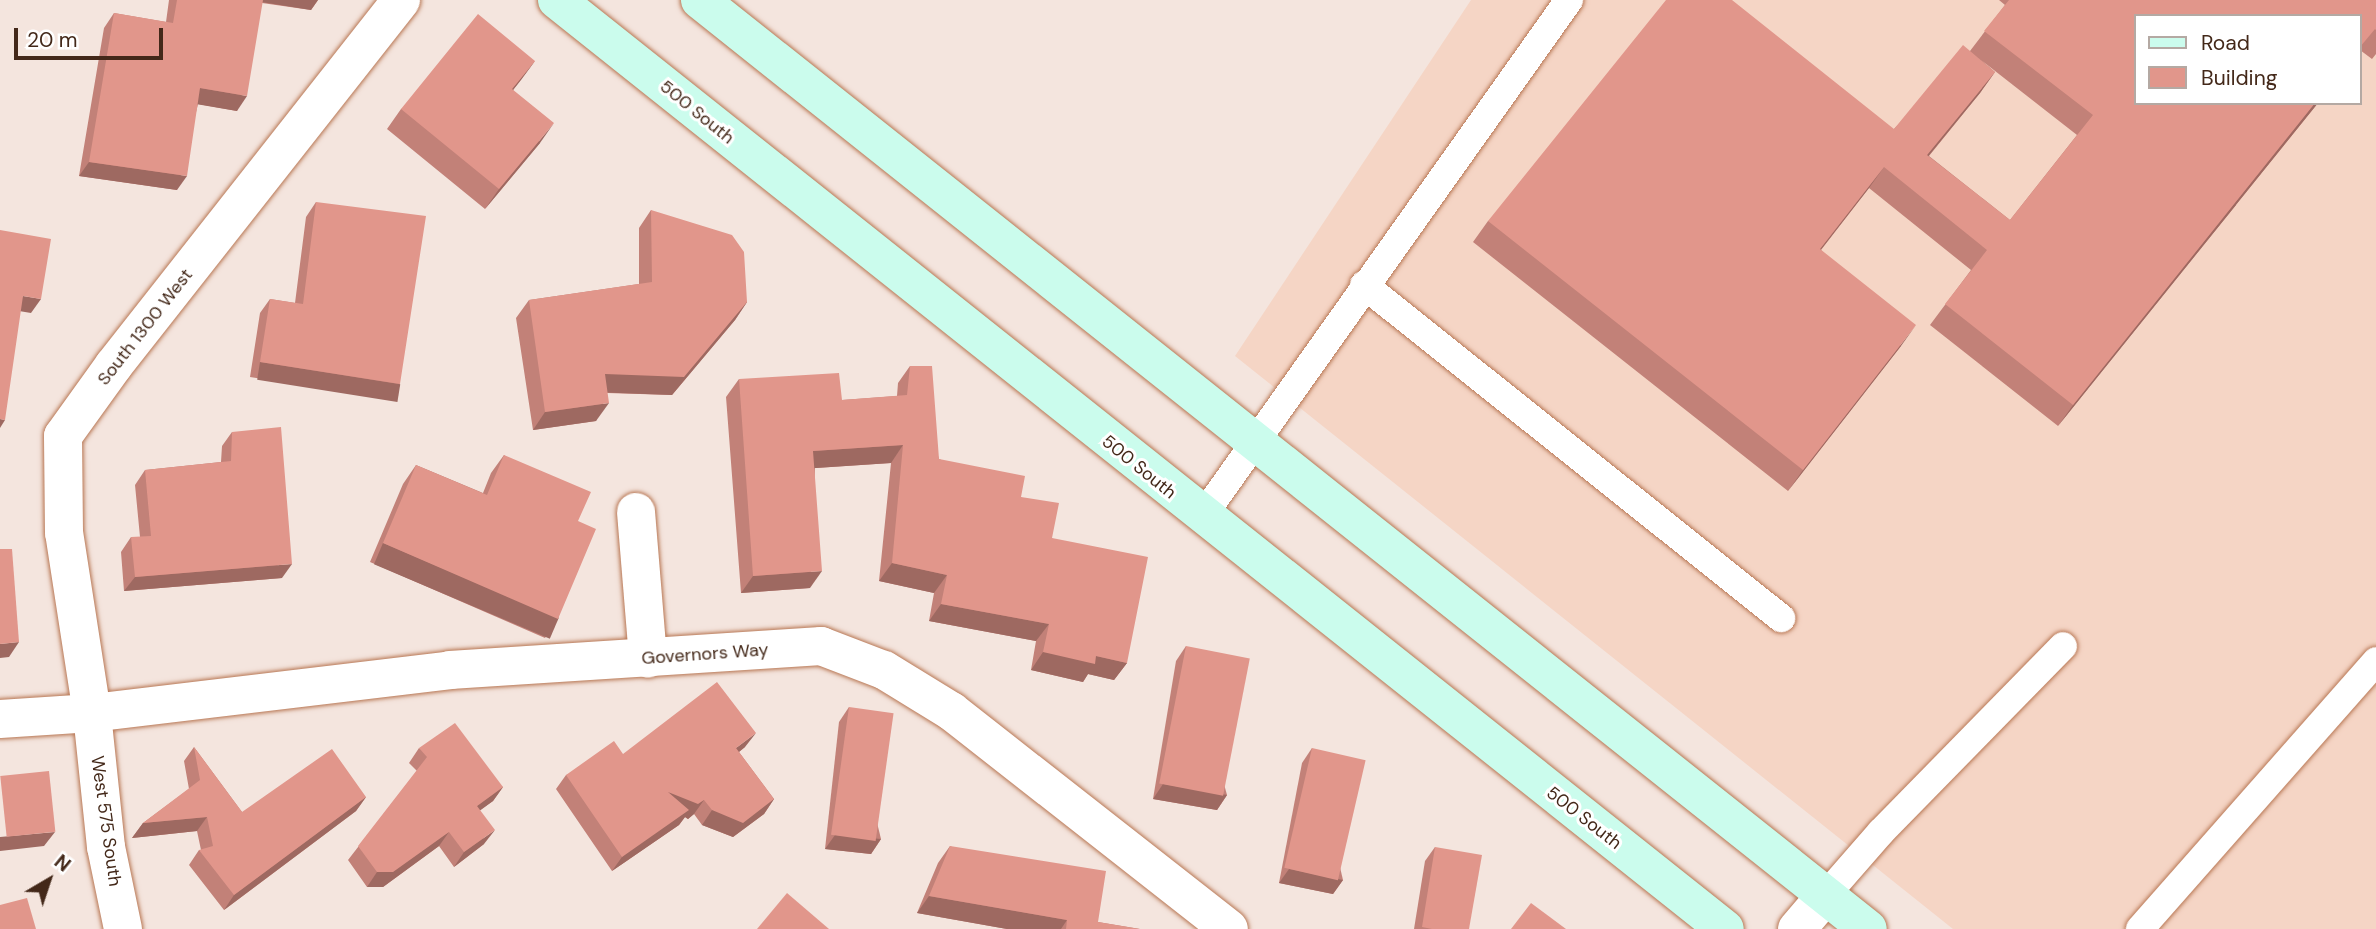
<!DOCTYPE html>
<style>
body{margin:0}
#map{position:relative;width:2376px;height:929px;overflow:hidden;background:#f4e5de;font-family:"DM Sans",sans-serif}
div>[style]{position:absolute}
.built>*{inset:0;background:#f5d5c5}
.roads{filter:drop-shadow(0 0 2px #b87754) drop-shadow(0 0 2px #b87754)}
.service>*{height:28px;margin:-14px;padding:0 14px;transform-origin:14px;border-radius:14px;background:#fff}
.minor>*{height:38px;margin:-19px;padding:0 19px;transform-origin:19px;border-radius:19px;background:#fff}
.secondary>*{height:38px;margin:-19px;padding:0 19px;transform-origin:19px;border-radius:19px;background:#cbfced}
.wall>*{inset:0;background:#c28178}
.shaded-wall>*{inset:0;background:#9e6961;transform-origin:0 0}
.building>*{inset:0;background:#e1968b;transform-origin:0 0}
span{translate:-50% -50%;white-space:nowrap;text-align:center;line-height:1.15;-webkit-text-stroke:6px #fff;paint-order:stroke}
.street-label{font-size:18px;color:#432819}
.legend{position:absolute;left:2134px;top:14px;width:228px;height:91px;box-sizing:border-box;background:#fff;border:2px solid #b4a9a3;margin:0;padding:9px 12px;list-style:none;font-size:21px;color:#432819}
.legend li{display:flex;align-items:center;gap:14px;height:35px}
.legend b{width:35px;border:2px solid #b4a9a3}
.north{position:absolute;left:14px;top:845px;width:70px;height:70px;-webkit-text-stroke:5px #fff;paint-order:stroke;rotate:39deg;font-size:19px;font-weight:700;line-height:28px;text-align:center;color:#432819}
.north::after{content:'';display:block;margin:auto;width:24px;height:32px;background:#432819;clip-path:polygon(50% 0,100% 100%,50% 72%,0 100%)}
.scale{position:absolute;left:14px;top:28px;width:149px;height:32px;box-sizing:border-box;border:4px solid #432819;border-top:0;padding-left:9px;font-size:21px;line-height:24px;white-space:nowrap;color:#432819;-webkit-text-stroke:5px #fff;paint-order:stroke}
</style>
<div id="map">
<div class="built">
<i style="clip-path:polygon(evenodd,1471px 0,2376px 0,2376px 929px,1953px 929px,1235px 356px,1471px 0,2136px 16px,2360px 16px,2360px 103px,2136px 103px,2136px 16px)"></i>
</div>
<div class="roads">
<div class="service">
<i style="left:1364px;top:285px;width:534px;rotate:38.61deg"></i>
<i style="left:1202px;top:517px;width:634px;rotate:-54.63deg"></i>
<i style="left:1826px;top:895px;width:84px;rotate:-48.9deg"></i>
<i style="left:1881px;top:832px;width:260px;rotate:-45.6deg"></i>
<i style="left:2140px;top:929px;width:357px;rotate:-48.6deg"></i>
</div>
<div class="minor">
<i style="left:636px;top:512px;width:147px;rotate:85.3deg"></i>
<i style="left:0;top:719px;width:92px;rotate:-3.7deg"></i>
<i style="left:92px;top:713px;width:361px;rotate:-6.8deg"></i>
<i style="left:450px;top:670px;width:372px;rotate:-3.7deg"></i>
<i style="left:821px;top:646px;width:67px;rotate:20.9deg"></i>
<i style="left:884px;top:670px;width:79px;rotate:31.5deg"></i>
<i style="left:951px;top:711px;width:353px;rotate:38.1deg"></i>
<i style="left:123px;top:929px;width:84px;rotate:-101.7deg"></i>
<i style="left:106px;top:847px;width:135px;rotate:-96deg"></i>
<i style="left:92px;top:713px;width:182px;rotate:-98.8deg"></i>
<i style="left:64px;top:533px;width:97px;rotate:-90.6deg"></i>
<i style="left:63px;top:436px;width:87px;rotate:-54.3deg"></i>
<i style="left:114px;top:365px;width:464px;rotate:-51.8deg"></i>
<i style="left:1797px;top:929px;width:45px;rotate:-49.5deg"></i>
</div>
<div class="secondary">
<i style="left:557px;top:0;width:1492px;rotate:38.5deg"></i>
<i style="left:700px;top:0;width:1492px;rotate:38.5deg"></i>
</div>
</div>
<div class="wall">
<i style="clip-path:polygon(169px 0,318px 0,311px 10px,262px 3px,237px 111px,198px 104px,177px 190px,79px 176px,104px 28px,114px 13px,166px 22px)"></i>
<i style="clip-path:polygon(evenodd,1999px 0,2376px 0,2376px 54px,2372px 59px,2360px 50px,2360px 16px,2318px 103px,2058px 426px,1930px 325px,1971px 270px,1869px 188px,1821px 250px,1901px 346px,1788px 491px,1473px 242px,1488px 221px,1894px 129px,1970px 51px,2005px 5px,1999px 0,1981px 60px,2077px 135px,2010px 220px,1929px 156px,1980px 93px,1995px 72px,1981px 60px)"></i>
<i style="clip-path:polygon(535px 61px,513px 90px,540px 143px,485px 209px,387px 129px,401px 109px)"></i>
<i style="clip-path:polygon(316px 202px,400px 384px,389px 399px,250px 377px,260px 313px,270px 299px,295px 303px,306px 217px)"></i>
<i style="clip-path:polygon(651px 210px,747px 302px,735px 320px,672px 395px,607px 393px,596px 421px,533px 430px,516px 318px,529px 300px,639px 284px,639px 228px)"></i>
<i style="clip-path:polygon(910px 366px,939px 459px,1021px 497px,1052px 538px,1127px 663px,1114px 680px,1088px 674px,1083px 682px,1031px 670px,1036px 641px,929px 621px,934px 593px,879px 581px,891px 463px,815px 468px,810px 588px,741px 593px,726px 397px,739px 379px,842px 400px,897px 396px,898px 383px)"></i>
<i style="clip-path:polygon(232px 432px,282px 578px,124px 591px,121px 552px,131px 537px,140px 537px,135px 485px,145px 470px,221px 462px,222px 446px)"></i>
<i style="clip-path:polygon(504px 455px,578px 521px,558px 619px,545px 638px,370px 562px,403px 484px,416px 465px,483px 493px,491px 473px)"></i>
<i style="clip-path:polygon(1186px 646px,1227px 795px,1217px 810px,1153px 799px,1176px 661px)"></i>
<i style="clip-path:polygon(849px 707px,881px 839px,871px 854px,825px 849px,839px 722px)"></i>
<i style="clip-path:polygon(194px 747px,242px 812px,366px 797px,356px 811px,224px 910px,189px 865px,199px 850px,201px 850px,197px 831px,132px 838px,143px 823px,189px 789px,184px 761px)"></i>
<i style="clip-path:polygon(745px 747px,739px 752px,774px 799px,764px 814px,733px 837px,702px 825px,694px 814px,688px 819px,685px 817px,679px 825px,612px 871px,556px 789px,566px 775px,623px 754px)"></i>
<i style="clip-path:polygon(419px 748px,503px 787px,493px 801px,480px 810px,484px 844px,454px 867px,439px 846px,383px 887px,367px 887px,348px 860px,417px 771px,409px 763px)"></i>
<i style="clip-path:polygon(1312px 748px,1343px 880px,1333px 894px,1279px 883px,1302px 763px)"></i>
<i style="clip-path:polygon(950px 846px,1098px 922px,1140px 929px,1007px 929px,917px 913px,938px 863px)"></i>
<i style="clip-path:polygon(1435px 847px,1469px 929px,1414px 929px,1425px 861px)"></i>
</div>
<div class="shaded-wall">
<i style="clip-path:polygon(256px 0,318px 0,311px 10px,255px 1px)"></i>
<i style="clip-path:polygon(535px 61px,521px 80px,498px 109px,512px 89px)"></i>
<i style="clip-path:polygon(1995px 72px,1980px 93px,1912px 176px,1927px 155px)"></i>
<i style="clip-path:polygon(200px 88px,247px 96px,237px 111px,190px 103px)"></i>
<i style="clip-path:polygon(2315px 103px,2318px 103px,2058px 426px,2073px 405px)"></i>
<i style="clip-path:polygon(554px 123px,540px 143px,485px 209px,499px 189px)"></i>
<i style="clip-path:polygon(89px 162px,187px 176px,177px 190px,79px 176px)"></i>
<i style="clip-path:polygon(1884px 167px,1869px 188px,1805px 270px,1820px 249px)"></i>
<i style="clip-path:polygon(23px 296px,41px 299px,31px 313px,13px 310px)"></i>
<i style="clip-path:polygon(747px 302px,735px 320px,672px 395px,592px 392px,605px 374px)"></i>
<i style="clip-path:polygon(1916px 325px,1901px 346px,1788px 491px,1803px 470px)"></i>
<i style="left:260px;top:362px;width:142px;height:18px;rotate:9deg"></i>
<i style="clip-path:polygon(609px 403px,596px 421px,533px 430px,545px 412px)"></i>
<i style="clip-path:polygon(0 419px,5px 420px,0 428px)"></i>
<i style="clip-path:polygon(903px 445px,891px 463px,801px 469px,813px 451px)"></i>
<i style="left:383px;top:543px;width:191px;height:23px;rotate:23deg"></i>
<i style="clip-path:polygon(892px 563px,947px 575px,934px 593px,879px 581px)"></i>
<i style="clip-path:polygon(292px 564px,282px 578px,124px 591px,135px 577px)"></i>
<i style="clip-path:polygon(822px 571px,810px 588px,741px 593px,753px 576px)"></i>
<i style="clip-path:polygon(941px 604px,1049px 624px,1036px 641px,929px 621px)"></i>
<i style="clip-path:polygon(19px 642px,9px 657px,0 658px,0 644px)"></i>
<i style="clip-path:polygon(1043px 652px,1096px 656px,1127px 663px,1114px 680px,1088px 674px,1083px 682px,1031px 670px)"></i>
<i style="clip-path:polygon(756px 733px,745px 747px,725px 763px,736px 748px)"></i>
<i style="clip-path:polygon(1163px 784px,1227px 795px,1217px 810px,1153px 799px)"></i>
<i style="clip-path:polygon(503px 787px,493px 801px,467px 820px,477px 806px)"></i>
<i style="clip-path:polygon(668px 792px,704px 800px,694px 814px,688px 819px,685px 817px,679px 825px,612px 871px)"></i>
<i style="clip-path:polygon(366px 797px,356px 811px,224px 910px,234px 895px)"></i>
<i style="clip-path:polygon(774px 799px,764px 814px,733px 837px,702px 825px,712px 810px)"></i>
<i style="clip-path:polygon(207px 817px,197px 831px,132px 838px,143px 823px)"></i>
<i style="clip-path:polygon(495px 830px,484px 844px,454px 867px,464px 852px)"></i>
<i style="clip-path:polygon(55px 832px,44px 846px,0 851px,0 837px)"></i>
<i style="clip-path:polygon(449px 832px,439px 846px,383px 887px,367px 887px,377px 872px)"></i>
<i style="clip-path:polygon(835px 835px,881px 839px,871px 854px,825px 849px)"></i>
<i style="clip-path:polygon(1289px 869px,1343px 880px,1333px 894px,1279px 883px)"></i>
<i style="clip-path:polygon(929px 896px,1067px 920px,1061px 929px,1007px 929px,917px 913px)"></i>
</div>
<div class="building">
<i style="clip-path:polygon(177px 0,263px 0,247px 96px,200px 88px,187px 176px,89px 162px,114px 13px,173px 23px)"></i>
<i style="clip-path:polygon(1666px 0,1732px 0,1894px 129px,1963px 45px,1995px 72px,1927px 155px,2010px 220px,2093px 115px,1984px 31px,2009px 0,2376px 0,2376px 30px,2375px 29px,2360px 47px,2360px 16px,2136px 16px,2136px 103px,2315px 103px,2073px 405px,1945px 304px,1987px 250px,1884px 167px,1820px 249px,1916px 325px,1803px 470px,1488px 221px)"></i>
<i style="clip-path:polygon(478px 14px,535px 61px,512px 89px,554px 123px,499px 189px,401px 109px)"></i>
<i style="clip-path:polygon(316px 202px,426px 216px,400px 384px,260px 362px,270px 299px,303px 304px)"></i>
<i style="clip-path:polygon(651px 210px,732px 235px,744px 252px,747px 302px,684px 377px,605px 374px,609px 403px,545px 412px,529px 300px,652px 282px)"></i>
<i style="clip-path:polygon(0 230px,51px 239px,41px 299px,23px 296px,5px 420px,0 419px)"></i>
<i style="clip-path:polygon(910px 366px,932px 366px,939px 459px,1025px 476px,1021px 497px,1059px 503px,1052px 538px,1148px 557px,1127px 663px,1096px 656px,1095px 664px,1043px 652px,1049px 624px,941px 604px,947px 575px,892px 563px,903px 445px,813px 451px,822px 571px,753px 576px,739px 379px,839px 373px,842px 400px,907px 395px)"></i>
<i style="clip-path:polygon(281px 427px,292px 564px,135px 577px,131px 537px,151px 536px,145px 470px,231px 461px,232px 432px)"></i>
<i style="clip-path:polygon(504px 455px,591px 492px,578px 521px,596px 529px,558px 619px,383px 543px,416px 465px,487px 495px)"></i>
<i style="clip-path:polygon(0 549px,12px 549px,19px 642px,0 644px)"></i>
<i style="left:1186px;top:646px;width:65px;height:140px;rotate:11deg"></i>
<i style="clip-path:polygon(717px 682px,756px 733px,736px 748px,774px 799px,743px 823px,712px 810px,704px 800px,698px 804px,668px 792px,689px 810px,622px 857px,566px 775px,614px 741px,623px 754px)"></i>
<i style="left:849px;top:707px;width:45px;height:129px;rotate:8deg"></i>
<i style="clip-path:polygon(455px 723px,503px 787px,477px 806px,495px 830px,464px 852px,449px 832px,393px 872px,377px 872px,358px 846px,427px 757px,419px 748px)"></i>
<i style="clip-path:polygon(194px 747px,242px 812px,332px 749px,366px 797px,234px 895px,199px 850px,213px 846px,207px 817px,143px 823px,200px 780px)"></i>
<i style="left:1312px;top:748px;width:55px;height:123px;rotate:13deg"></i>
<i style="left:49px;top:771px;width:61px;height:49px;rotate:84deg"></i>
<i style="clip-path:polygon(950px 846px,1106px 871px,1098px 922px,1140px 929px,1066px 929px,1067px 920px,929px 896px)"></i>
<i style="clip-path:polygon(1435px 847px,1482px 855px,1469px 929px,1432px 929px,1422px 927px)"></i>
<i style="clip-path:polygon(787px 893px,829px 929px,757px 929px)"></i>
<i style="clip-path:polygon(27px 898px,36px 929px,0 929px,0 905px)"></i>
<i style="clip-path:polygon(1531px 903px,1566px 929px,1511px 929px)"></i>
</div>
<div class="street-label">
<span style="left:697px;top:112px;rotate:39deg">500 South</span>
<span style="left:145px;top:327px;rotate:-52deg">South 1300 West</span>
<span style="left:1139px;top:467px;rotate:39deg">500 South</span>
<span style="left:705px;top:654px;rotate:-4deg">Governors Way</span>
<span style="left:1584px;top:818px;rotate:38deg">500 South</span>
<span style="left:106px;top:821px;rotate:82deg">West 575 South</span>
</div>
<ul class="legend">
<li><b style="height:9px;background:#cbfced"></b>Road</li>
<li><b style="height:19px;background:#e1968b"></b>Building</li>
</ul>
<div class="north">N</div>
<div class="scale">20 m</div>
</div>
